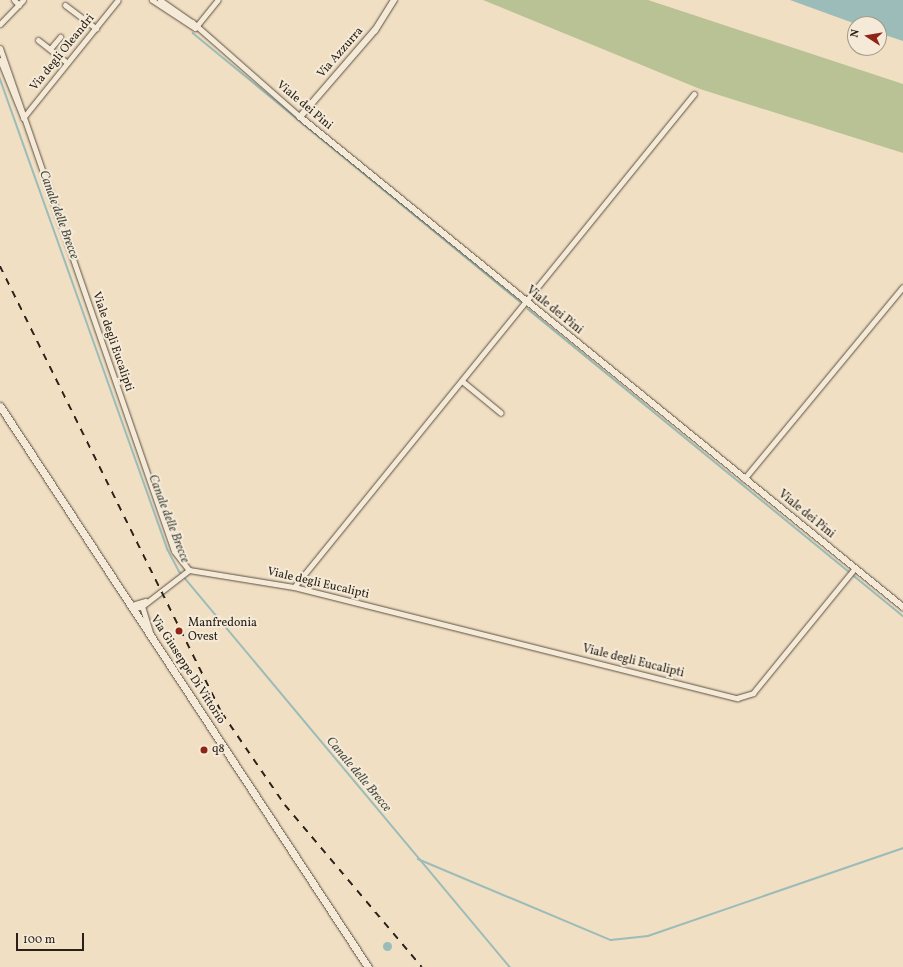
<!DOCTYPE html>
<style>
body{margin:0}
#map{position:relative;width:903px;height:967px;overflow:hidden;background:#f0dfc3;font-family:Vollkorn,serif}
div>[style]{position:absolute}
.green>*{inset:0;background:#b9c294}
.water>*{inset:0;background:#9bbcb8}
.round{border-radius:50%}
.stream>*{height:1.5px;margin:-0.75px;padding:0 0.75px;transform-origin:0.75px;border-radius:0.75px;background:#9bbcb8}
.roads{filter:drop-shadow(0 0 1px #5b5042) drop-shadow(0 0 1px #5b5042)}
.minor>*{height:5px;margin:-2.5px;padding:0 2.5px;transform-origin:2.5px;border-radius:2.5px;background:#f5ead8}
.tertiary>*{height:6px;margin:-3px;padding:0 3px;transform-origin:3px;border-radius:3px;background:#f5ead8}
.secondary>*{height:7px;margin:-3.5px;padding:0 3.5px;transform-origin:3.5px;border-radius:3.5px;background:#f5ead8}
.rail>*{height:1.5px;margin-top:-0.75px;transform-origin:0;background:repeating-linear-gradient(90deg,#292117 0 7px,transparent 0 14px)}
.dots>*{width:11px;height:11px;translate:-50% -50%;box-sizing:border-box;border:2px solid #f5ead8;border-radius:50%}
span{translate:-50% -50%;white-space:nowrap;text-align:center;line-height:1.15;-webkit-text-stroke:4px #f5ead8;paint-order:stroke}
.street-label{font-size:12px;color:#292117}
.poi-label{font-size:12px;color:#292117}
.left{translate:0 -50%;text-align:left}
.water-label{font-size:13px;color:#4b5047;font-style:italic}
.north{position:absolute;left:847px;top:16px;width:40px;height:40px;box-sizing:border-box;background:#f5ead8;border:1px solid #a39a8b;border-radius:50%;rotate:282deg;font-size:11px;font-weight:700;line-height:16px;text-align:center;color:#292117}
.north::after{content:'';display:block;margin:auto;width:14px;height:18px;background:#8f2418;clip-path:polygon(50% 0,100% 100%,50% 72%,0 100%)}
.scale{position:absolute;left:16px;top:933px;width:68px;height:18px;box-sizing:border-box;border:2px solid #292117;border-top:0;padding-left:5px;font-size:12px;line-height:14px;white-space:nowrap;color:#292117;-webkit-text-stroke:3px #f5ead8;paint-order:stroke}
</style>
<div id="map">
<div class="green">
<i style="clip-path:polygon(483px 0,648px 0,903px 84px,903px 153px,700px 89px)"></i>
</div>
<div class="water">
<i style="clip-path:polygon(790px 0,903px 0,903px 41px,879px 33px,879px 24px,856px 24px)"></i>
<i class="round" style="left:382.5px;top:941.5px;width:9px;height:9px"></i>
</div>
<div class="stream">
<i style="left:193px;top:33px;width:423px;rotate:39.4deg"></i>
<i style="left:0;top:78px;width:501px;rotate:70.41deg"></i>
<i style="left:168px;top:550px;width:24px;rotate:62deg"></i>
<i style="left:179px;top:571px;width:516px;rotate:50.11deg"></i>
<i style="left:528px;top:309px;width:485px;rotate:39.3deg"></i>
<i style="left:418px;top:859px;width:209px;rotate:22.8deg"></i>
<i style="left:611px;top:940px;width:37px;rotate:-6deg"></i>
<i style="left:648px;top:936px;width:270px;rotate:-19deg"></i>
</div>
<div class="roads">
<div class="minor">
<i style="left:14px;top:0;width:7px;rotate:45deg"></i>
<i style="left:152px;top:0;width:51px;rotate:33.1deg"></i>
<i style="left:160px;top:0;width:39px;rotate:35deg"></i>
<i style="left:192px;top:22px;width:144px;rotate:41.3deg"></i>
<i style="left:65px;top:5px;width:39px;rotate:37deg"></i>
<i style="left:0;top:24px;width:33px;rotate:-46deg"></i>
<i style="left:195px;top:28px;width:36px;rotate:-51deg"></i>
<i style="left:38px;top:40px;width:37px;rotate:38deg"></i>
<i style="left:0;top:48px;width:532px;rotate:70.92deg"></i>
<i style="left:174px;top:551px;width:24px;rotate:52deg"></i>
<i style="left:189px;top:570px;width:106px;rotate:9.2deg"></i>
<i style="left:294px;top:587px;width:457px;rotate:14.1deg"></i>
<i style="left:737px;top:698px;width:17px;rotate:-17deg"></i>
<i style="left:753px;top:693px;width:161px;rotate:-50.8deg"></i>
<i style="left:50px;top:49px;width:16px;rotate:-50deg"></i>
<i style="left:0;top:60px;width:61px;rotate:68deg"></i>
<i style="left:23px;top:118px;width:151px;rotate:-51.2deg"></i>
<i style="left:462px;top:381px;width:50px;rotate:39.4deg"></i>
<i style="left:744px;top:479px;width:249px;rotate:-50.4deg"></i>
<i style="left:294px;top:587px;width:635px;rotate:-50.95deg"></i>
<i style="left:132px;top:605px;width:14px;rotate:-17deg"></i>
<i style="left:142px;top:606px;width:27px;rotate:73deg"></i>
<i style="left:134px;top:608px;width:7px;rotate:-8deg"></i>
<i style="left:141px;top:607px;width:61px;rotate:-37.6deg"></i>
</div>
<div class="tertiary">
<i style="left:394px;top:0;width:36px;rotate:122deg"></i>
<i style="left:375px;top:30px;width:115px;rotate:130.8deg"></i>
<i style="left:300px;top:117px;width:777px;rotate:39.1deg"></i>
</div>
<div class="secondary">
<i style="left:0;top:406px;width:671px;rotate:56.74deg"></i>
</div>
</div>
<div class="rail">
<i style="left:0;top:266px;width:499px;rotate:63.6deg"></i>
<i style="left:222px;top:713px;width:112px;rotate:55.6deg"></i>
<i style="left:285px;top:805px;width:212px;rotate:49.8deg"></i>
</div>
<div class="dots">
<i style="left:179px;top:631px;background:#8f2418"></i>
<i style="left:204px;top:750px;background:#8f2418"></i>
</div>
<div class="street-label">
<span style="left:63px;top:53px;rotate:-51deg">Via degli Oleandri</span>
<span style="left:341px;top:53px;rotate:-49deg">Via Azzurra</span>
<span style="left:304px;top:106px;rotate:40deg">Viale dei Pini</span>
<span style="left:554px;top:311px;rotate:39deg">Viale dei Pini</span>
<span style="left:112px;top:342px;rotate:71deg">Viale degli Eucalipti</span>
<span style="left:806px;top:515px;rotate:39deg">Viale dei Pini</span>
<span style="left:318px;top:584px;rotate:13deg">Viale degli Eucalipti</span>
<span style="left:633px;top:662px;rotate:14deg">Viale degli Eucalipti</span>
<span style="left:187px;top:670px;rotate:57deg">Via Giuseppe Di Vittorio</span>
</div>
<div class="poi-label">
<span class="left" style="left:188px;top:631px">Manfredonia<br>Ovest</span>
<span class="left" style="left:212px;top:750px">q8</span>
</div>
<div class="water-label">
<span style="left:58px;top:215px;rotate:70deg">Canale delle Brecce</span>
<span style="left:168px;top:519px;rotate:69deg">Canale delle Brecce</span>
<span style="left:358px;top:775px;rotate:50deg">Canale delle Brecce</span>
</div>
<div class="north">N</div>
<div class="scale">100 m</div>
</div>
